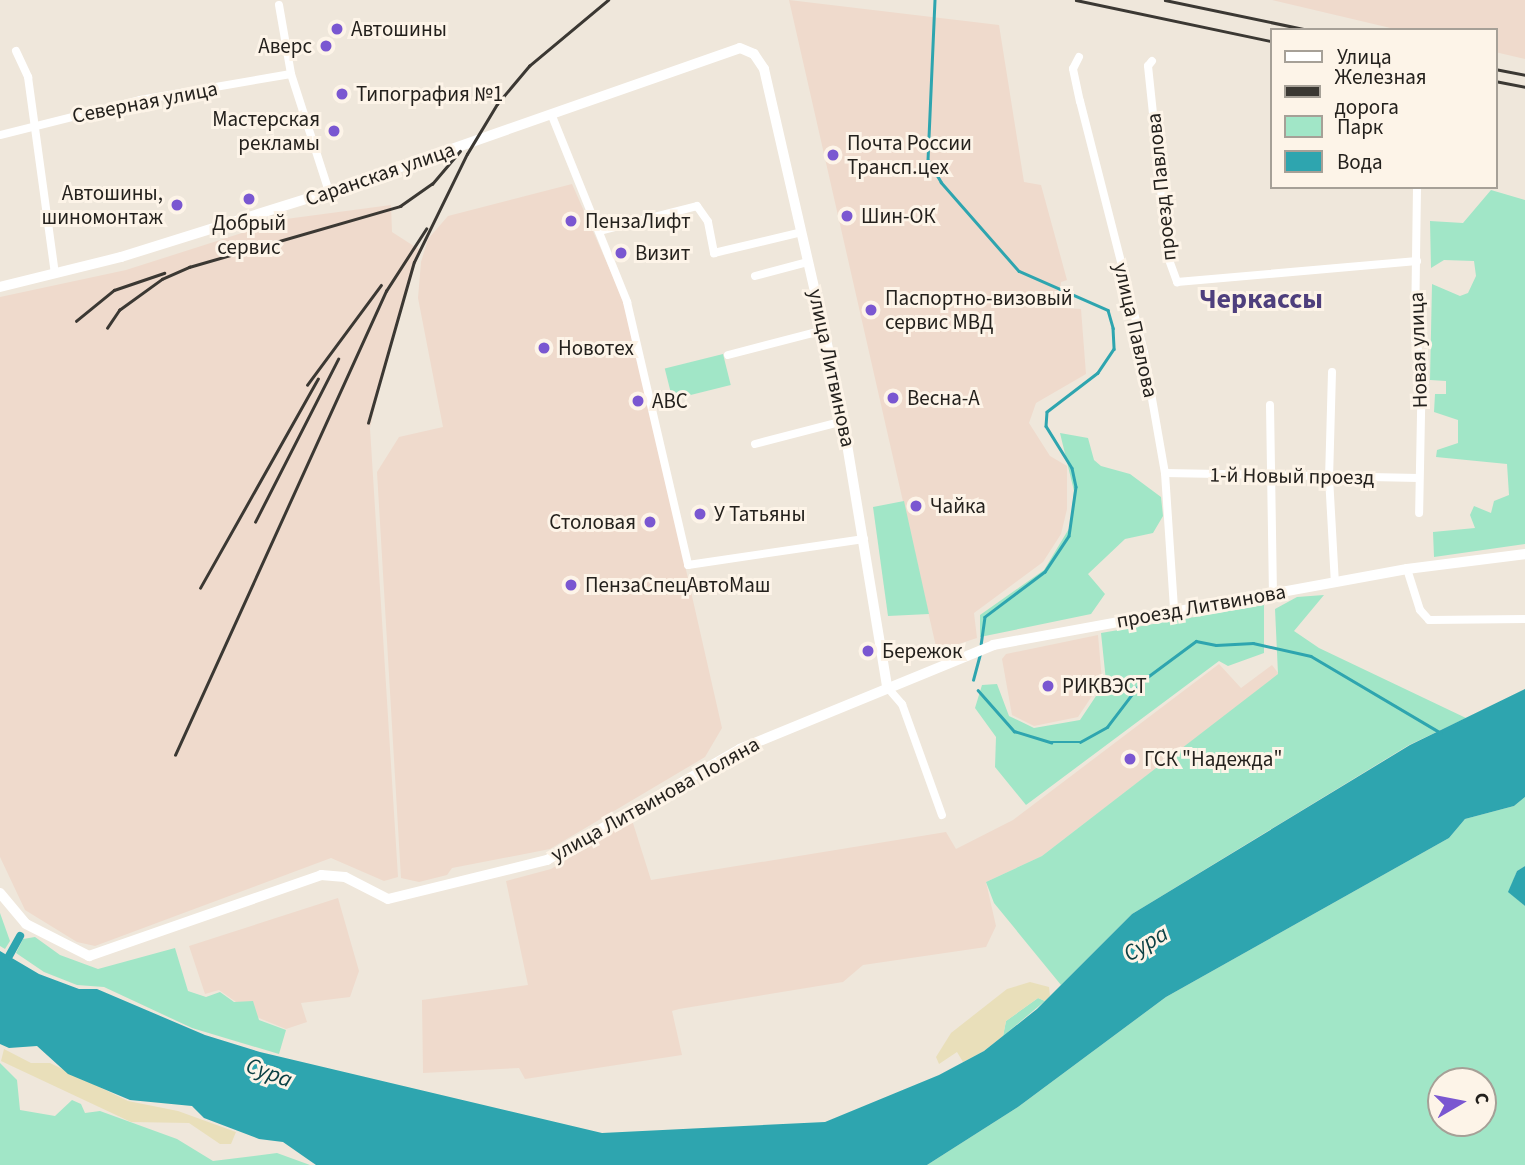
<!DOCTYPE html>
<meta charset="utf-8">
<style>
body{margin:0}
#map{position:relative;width:1525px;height:1165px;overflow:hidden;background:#efe7db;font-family:"Source Sans 3",sans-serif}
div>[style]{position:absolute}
.industrial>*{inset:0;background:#efdacc}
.green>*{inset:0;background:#a1e6c7;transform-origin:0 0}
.sand>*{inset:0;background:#e9dfba}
.water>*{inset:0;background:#2ea5af}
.stream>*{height:2.5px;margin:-1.25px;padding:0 1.25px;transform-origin:1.25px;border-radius:1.25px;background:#2ea5af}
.canal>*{height:8px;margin:-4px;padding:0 4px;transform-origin:4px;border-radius:4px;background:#2ea5af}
.minor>*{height:8px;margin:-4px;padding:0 4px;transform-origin:4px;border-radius:4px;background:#fff}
.secondary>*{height:10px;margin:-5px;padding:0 5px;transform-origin:5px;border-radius:5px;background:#fff}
.rail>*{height:2.5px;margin:-1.25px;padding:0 1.25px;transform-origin:1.25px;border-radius:1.25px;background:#3b3833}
.dots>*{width:19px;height:19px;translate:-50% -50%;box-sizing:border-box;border:4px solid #fdf4e8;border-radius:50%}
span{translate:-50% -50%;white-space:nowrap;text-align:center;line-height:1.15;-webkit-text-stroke:6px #fdf4e8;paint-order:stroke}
.poi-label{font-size:21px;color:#24211d}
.left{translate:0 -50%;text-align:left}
.right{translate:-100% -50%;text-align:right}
.street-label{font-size:21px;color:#24211d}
.water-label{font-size:23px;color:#0b4044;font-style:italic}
.district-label{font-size:28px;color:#4e3f7d;font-weight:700}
.legend{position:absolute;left:1270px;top:28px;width:228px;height:161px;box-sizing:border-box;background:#fdf4e8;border:2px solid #a6a097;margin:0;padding:9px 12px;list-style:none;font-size:21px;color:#24211d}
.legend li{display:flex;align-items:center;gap:14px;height:35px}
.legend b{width:35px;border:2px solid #a6a097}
.north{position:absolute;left:1427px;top:1067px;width:70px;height:70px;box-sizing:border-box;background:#fdf4e8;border:2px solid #a6a097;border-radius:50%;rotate:80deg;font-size:19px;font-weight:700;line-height:28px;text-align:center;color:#24211d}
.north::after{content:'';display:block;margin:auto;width:24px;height:32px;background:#7a57d1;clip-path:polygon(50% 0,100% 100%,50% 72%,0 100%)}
</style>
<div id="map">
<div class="industrial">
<i style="clip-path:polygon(789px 0,999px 25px,1024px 182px,1041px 185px,1067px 280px,1061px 282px,1059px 299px,1065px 308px,1081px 309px,1086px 374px,1036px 403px,1029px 423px,1050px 456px,1067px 466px,1067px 509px,1061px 534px,1043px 562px,974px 613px,977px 638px,937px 651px)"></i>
<i style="clip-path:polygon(1272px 0,1525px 0,1525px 59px,1495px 52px,1495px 30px,1399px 30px)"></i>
<i style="clip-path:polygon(572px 184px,626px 306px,722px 728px,705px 757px,550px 849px,452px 868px,447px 875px,419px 882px,401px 878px,377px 472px,399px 437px,443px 427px,418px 298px,421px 262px,428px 239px,448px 216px)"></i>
<i style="clip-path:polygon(391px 205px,392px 232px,420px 250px,390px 344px,370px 428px,398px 877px,384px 881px,331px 858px,95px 946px,77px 942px,25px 910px,0 857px,0 297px,126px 270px,286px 219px)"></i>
<i style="clip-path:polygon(1098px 635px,1102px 681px,1078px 717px,1034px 726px,1012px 715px,1002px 659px,1006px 654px)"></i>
<i style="clip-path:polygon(1219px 664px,1241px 688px,1272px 665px,1279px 674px,1042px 856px,986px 882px,996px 926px,986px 947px,863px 965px,843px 982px,679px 1009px,672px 1011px,682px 1055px,525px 1079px,519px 1068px,423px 1073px,422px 1000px,528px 985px,506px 881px,551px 869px,632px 820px,651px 880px,946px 832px,956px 849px,1013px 820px)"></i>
<i style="clip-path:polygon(338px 898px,359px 971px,350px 997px,301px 1003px,307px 1022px,286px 1029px,259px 1018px,219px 990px,205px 994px,189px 946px)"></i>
</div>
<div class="green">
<i style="clip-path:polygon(1491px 190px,1525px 200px,1525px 544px,1434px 557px,1433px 532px,1475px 528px,1470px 515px,1474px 506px,1491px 513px,1494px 501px,1509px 495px,1507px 464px,1436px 457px,1437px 450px,1458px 443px,1458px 420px,1434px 412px,1435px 394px,1446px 394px,1446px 381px,1430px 380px,1432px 284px,1460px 296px,1468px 293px,1476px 276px,1474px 261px,1444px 260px,1431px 268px,1430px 221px,1463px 223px)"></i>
<i style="left:723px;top:354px;width:32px;height:60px;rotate:76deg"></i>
<i style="clip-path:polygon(1060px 433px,1088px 438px,1094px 460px,1101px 466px,1130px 474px,1161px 497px,1163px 516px,1153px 533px,1125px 539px,1088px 574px,1105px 594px,1091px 614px,980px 637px,980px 615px,1044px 570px,1070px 527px,1074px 491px)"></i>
<i style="clip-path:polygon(904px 501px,929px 614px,888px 616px,873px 507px)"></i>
<i style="clip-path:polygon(1324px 595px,1294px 631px,1319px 648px,1466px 718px,1409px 745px,1132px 914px,1061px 985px,994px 903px,986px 882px,1042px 856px,1278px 674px,1275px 609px,1297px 597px)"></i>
<i style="clip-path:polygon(1264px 605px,1264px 653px,1228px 666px,1219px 661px,1026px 805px,995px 767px,996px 737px,975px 708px,982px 685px,997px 684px,1009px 716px,1034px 728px,1080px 720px,1106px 681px,1101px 633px)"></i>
<i style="clip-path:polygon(evenodd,1525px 797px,1525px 866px,1517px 871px,1509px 892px,1525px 906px,1525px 1165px,927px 1165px,1018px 1107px,1166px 997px,1449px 838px,1465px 819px,1514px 806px,1525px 797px,1441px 1081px,1483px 1081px,1483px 1123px,1441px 1123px,1441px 1081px)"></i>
<i style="clip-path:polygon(0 913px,10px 941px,5px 949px,0 946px)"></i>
<i style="clip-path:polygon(35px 937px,60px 955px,98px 969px,175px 948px,188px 991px,206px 997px,220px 992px,234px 1002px,253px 1001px,259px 1020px,286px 1030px,279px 1054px,192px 1028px,104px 987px,77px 985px,44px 972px,16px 953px,23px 939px)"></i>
<i style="clip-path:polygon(1038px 998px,1045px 1001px,1003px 1036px,1006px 1021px)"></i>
<i style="clip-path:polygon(0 1063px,17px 1080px,20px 1110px,55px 1116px,72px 1100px,81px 1104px,85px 1113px,100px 1111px,177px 1139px,213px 1161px,277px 1153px,310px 1165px,0 1165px)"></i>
</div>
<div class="sand">
<i style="clip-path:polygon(1030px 982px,1049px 987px,1050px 996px,1045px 1001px,1038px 998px,1006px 1021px,1003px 1036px,984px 1051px,963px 1062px,957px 1052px,939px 1064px,936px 1057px,951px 1033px,1007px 989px)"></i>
<i style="clip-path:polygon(4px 1049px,31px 1063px,50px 1063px,128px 1101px,178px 1111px,236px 1132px,231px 1144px,220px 1144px,189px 1123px,131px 1122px,1px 1061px)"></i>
</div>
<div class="water">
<i style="clip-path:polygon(1525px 689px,1525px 797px,1514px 806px,1465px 819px,1449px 838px,1166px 997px,1018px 1107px,927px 1165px,316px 1165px,283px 1142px,259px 1139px,204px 1118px,192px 1106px,130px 1100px,68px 1074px,37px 1046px,9px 1048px,0 1044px,0 951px,39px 974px,79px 989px,97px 989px,205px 1035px,260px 1052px,602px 1133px,825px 1122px,939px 1075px,984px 1051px,1037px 1009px,1132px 914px,1410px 745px)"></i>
<i style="clip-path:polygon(1525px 866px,1525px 906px,1508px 892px,1517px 871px)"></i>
</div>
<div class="stream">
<i style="left:935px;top:0;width:160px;rotate:92.5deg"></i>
<i style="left:928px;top:160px;width:26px;rotate:59deg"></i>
<i style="left:941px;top:182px;width:118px;rotate:48.8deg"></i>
<i style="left:1019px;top:271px;width:97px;rotate:23.7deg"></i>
<i style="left:1108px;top:310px;width:19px;rotate:74deg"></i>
<i style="left:1113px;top:328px;width:21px;rotate:87deg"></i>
<i style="left:1114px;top:349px;width:29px;rotate:124deg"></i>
<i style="left:1098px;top:373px;width:64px;rotate:142.6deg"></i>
<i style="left:1047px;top:412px;width:14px;rotate:94deg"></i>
<i style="left:1046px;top:426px;width:49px;rotate:58.2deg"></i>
<i style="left:1072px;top:468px;width:19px;rotate:78deg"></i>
<i style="left:1076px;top:487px;width:49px;rotate:98.1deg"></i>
<i style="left:1069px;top:536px;width:43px;rotate:123.7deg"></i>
<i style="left:1045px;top:572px;width:75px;rotate:143.1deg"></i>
<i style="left:985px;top:617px;width:27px;rotate:98deg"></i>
<i style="left:973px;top:680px;width:27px;rotate:-75deg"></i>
<i style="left:978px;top:690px;width:55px;rotate:48.7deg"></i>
<i style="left:1014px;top:731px;width:39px;rotate:17deg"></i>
<i style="left:1051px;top:742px;width:29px"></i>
<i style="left:1080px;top:742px;width:31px;rotate:-29deg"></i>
<i style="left:1107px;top:727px;width:58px;rotate:-52.7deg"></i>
<i style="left:1142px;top:681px;width:67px;rotate:-36.5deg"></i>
<i style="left:1196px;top:641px;width:20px;rotate:11deg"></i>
<i style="left:1216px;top:645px;width:37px;rotate:-3deg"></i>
<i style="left:1253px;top:643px;width:59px;rotate:12.6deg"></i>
<i style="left:1311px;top:656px;width:151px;rotate:30.6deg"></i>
</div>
<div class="canal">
<i style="left:9px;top:956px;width:23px;rotate:-61deg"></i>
</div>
<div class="minor">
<i style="left:279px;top:5px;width:70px;rotate:80.1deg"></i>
<i style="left:291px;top:74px;width:124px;rotate:72.1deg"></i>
<i style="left:16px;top:51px;width:29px;rotate:65deg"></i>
<i style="left:28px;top:77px;width:198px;rotate:82.2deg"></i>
<i style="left:1079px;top:57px;width:13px;rotate:117deg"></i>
<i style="left:1073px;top:69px;width:33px;rotate:78deg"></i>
<i style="left:1080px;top:101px;width:260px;rotate:75.7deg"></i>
<i style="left:1144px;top:353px;width:122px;rotate:80.1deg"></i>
<i style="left:1165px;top:473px;width:137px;rotate:86.2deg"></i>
<i style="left:1152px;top:61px;width:6px;rotate:129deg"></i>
<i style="left:1148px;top:66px;width:192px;rotate:84deg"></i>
<i style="left:1168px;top:257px;width:27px;rotate:70deg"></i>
<i style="left:1177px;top:282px;width:241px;rotate:-5deg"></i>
<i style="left:552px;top:116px;width:201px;rotate:68deg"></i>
<i style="left:627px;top:302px;width:270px;rotate:76.9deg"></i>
<i style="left:688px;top:565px;width:178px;rotate:-8.4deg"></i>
<i style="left:0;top:135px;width:144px;rotate:-14deg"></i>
<i style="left:140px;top:100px;width:153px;rotate:-9.8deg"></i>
<i style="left:1417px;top:187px;width:152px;rotate:90.8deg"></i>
<i style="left:1415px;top:339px;width:25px;rotate:74deg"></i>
<i style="left:1422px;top:363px;width:150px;rotate:91.1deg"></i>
<i style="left:599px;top:231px;width:101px;rotate:-14.3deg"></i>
<i style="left:697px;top:206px;width:19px;rotate:55deg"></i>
<i style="left:708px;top:222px;width:32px;rotate:79deg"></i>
<i style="left:714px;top:253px;width:90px;rotate:-13.4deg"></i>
<i style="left:755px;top:276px;width:55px;rotate:-14.8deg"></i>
<i style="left:728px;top:355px;width:99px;rotate:-14.6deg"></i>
<i style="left:1332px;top:372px;width:105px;rotate:91.6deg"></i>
<i style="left:1329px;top:477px;width:106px;rotate:86.8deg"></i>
<i style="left:1270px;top:405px;width:188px;rotate:89.1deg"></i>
<i style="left:755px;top:444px;width:91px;rotate:-14.6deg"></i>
<i style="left:1165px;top:473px;width:254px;rotate:1.1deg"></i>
<i style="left:1407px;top:569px;width:43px;rotate:72.4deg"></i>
<i style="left:1420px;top:610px;width:13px;rotate:48deg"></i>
<i style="left:1429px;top:620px;width:96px;rotate:-0.6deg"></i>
<i style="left:887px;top:687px;width:23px;rotate:49deg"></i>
<i style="left:902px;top:704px;width:118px;rotate:70.2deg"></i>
</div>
<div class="secondary">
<i style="left:0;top:287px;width:125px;rotate:-13.9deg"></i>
<i style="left:121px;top:257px;width:218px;rotate:-17.4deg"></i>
<i style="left:329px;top:192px;width:435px;rotate:-19.3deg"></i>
<i style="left:740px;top:48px;width:15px;rotate:23deg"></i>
<i style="left:754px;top:54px;width:18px;rotate:56deg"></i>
<i style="left:764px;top:69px;width:342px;rotate:77.1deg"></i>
<i style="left:840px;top:402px;width:289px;rotate:80.6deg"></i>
<i style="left:0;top:893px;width:40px;rotate:50deg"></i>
<i style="left:26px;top:924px;width:71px;rotate:26.9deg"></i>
<i style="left:89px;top:956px;width:246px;rotate:-19.2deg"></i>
<i style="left:321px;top:875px;width:24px;rotate:5deg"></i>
<i style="left:345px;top:877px;width:48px;rotate:27.1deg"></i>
<i style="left:388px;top:899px;width:164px;rotate:-13.8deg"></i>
<i style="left:547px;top:860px;width:223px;rotate:-29.9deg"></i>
<i style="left:740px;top:749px;width:274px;rotate:-22.3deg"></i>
<i style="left:993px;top:645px;width:421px;rotate:-10.4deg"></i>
<i style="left:1407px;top:569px;width:119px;rotate:-7.2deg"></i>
</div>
<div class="rail">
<i style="left:1076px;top:0;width:199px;rotate:11.9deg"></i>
<i style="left:1165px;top:0;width:146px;rotate:11.8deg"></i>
<i style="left:1495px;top:69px;width:31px;rotate:11deg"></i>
<i style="left:1495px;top:81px;width:31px;rotate:11deg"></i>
<i style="left:76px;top:321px;width:49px;rotate:-39.2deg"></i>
<i style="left:114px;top:290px;width:53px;rotate:-18.8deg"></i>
<i style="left:107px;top:328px;width:22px;rotate:-56deg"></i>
<i style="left:119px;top:310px;width:53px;rotate:-35.8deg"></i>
<i style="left:162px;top:279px;width:30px;rotate:-24deg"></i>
<i style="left:189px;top:267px;width:220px;rotate:-16.1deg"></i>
<i style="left:400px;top:206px;width:39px;rotate:-35deg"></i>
<i style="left:432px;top:184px;width:43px;rotate:-49.7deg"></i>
<i style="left:307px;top:385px;width:124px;rotate:-53.5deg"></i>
<i style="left:368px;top:423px;width:167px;rotate:-74.1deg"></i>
<i style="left:414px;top:262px;width:120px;rotate:-63.9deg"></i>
<i style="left:467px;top:154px;width:58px;rotate:-59deg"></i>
<i style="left:497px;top:104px;width:50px;rotate:-49.9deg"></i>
<i style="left:529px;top:66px;width:103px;rotate:-39.9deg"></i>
<i style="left:255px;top:522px;width:183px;rotate:-63deg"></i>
<i style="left:200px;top:588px;width:240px;rotate:-60.6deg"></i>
<i style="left:175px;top:755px;width:510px;rotate:-65.55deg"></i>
<i style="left:386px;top:291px;width:74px;rotate:-57.2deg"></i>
</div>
<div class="dots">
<i style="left:337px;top:29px;background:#7a57d1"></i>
<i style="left:326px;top:46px;background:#7a57d1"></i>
<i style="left:342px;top:94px;background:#7a57d1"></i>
<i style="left:334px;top:131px;background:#7a57d1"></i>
<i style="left:833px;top:155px;background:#7a57d1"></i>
<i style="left:249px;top:199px;background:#7a57d1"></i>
<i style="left:177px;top:205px;background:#7a57d1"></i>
<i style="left:847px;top:216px;background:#7a57d1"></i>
<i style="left:571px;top:221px;background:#7a57d1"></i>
<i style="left:621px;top:253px;background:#7a57d1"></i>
<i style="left:871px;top:310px;background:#7a57d1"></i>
<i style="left:544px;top:348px;background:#7a57d1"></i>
<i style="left:893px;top:398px;background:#7a57d1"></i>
<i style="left:638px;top:401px;background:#7a57d1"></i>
<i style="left:916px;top:506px;background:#7a57d1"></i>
<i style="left:700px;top:514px;background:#7a57d1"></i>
<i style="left:650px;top:522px;background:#7a57d1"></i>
<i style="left:571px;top:585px;background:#7a57d1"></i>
<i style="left:868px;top:651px;background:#7a57d1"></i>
<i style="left:1048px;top:686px;background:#7a57d1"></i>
<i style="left:1130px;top:759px;background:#7a57d1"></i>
</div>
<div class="poi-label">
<span class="left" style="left:351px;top:29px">Автошины</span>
<span class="right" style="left:312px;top:46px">Аверс</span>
<span class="left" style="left:356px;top:94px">Типография №1</span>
<span class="right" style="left:320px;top:131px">Мастерская<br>рекламы</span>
<span class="left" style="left:847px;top:155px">Почта России<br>Трансп.цех</span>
<span class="right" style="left:163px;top:205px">Автошины,<br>шиномонтаж</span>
<span class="left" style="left:861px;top:216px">Шин-ОК</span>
<span class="left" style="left:585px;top:221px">ПензаЛифт</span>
<span style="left:249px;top:235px">Добрый<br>сервис</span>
<span class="left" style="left:635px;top:253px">Визит</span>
<span class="left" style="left:885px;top:310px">Паспортно-визовый<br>сервис МВД</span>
<span class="left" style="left:558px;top:348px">Новотех</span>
<span class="left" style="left:907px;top:398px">Весна-А</span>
<span class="left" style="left:652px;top:401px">ABC</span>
<span class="left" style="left:930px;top:506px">Чайка</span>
<span class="left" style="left:714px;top:514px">У Татьяны</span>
<span class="right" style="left:636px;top:522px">Столовая</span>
<span class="left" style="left:585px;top:585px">ПензаСпецАвтоМаш</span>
<span class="left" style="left:882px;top:651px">Бережок</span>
<span class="left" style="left:1062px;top:686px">РИКВЭСТ</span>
<span class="left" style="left:1144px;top:759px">ГСК "Надежда"</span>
</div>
<div class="street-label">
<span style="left:145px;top:102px;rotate:-11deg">Северная улица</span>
<span style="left:380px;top:174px;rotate:-19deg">Саранская улица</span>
<span style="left:1161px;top:187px;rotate:-96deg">проезд Павлова</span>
<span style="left:1136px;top:330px;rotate:77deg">улица Павлова</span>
<span style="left:1418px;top:350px;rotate:-92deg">Новая улица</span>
<span style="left:832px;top:368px;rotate:78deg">улица Литвинова</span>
<span style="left:1292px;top:476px;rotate:1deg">1-й Новый проезд</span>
<span style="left:1201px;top:606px;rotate:-10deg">проезд Литвинова</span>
<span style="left:655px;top:799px;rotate:-29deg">улица Литвинова Поляна</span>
</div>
<div class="water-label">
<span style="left:1146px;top:944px;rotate:-31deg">Сура</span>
<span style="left:269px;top:1073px;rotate:20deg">Сура</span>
</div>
<div class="district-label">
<span style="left:1261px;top:299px">Черкассы</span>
</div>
<ul class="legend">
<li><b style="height:9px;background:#fff"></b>Улица</li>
<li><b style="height:9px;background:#3b3833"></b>Железная дорога</li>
<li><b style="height:19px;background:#a1e6c7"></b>Парк</li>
<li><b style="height:19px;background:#2ea5af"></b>Вода</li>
</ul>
<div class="north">С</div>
</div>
